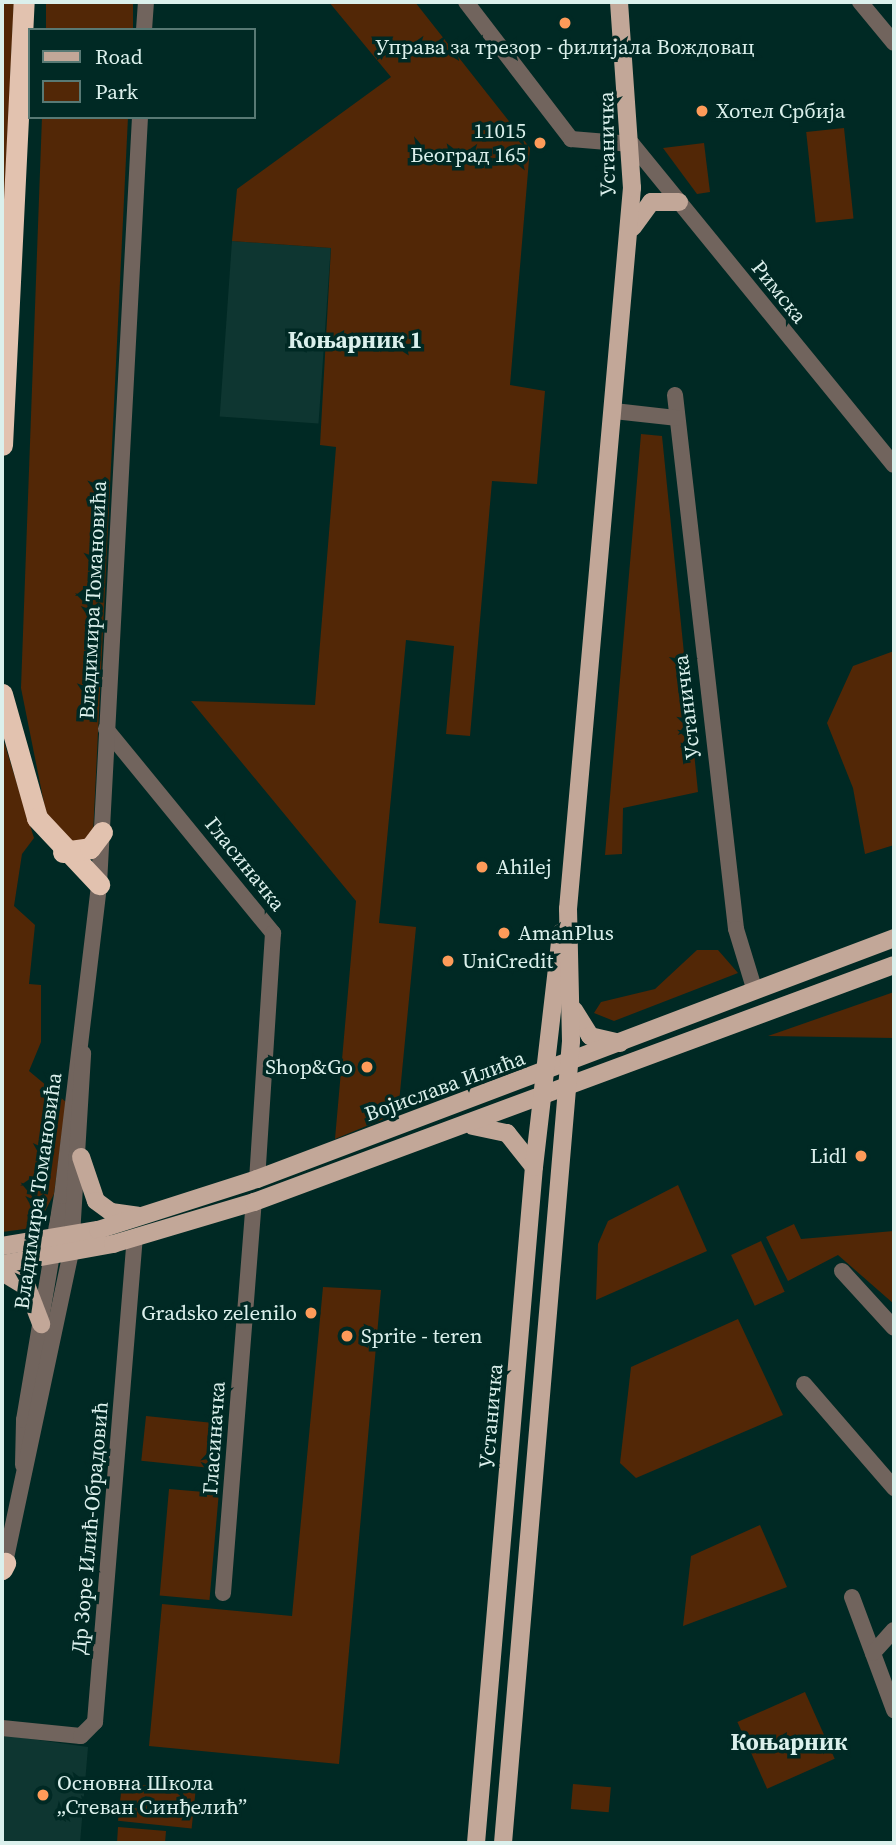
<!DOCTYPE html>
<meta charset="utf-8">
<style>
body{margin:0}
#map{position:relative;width:896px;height:1845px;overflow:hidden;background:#002924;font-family:"Source Serif 4",serif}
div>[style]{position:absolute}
.built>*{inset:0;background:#0e3631;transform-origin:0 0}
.green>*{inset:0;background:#522706;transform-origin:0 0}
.minor>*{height:16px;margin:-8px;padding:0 8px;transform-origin:8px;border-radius:8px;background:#71645d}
.major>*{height:18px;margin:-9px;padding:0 9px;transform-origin:9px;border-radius:9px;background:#c2a798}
.highway>*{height:21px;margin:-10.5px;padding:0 10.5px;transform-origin:10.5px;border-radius:10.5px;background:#e2c2af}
.dots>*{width:19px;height:19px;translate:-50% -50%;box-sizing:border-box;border:4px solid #002924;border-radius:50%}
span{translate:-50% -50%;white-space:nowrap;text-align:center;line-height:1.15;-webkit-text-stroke:7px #002924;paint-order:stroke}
.poi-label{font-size:21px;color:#dbf0ec}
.left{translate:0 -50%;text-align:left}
.right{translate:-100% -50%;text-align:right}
.street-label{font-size:21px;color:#dbf0ec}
.neighbourhood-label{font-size:23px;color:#dbf0ec;font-weight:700}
.frame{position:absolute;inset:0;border:4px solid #dbf0ec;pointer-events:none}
.legend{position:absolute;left:28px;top:28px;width:228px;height:91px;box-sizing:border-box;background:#002924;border:2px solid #587974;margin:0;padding:9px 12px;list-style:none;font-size:21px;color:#dbf0ec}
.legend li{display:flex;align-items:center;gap:14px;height:35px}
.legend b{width:35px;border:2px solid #587974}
</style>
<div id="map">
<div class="built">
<i style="left:232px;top:241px;width:99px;height:176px;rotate:4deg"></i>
<i style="clip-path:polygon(2px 1735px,88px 1747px,80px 1843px,2px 1843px)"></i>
</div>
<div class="green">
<i style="clip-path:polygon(2px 2px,14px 2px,2px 251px)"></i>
<i style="left:46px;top:2px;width:87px;height:28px"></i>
<i style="clip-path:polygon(329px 2px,415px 2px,530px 148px,510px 385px,545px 391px,537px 484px,492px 481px,470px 736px,446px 734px,454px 646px,406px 640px,379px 923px,416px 927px,398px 1113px,335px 1139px,356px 901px,191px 701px,315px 705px,336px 447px,320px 445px,331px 248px,232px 241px,237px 189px,391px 77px)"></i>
<i style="clip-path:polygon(42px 117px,128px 117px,93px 835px,84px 845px,65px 845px,49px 828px,21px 688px)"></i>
<i style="left:844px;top:128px;width:91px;height:38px;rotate:84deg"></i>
<i style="clip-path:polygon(704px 143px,710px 192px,697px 194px,663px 148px)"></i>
<i style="clip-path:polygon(641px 434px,662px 436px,698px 792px,623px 808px,622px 854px,605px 855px)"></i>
<i style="clip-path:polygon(894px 651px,894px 845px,865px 854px,853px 788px,827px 723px,853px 666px)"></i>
<i style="clip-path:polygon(4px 742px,34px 838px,22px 854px,14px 906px,35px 925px,29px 984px,41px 985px,41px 1042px,29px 1071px,66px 1102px,54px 1194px,42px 1217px,25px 1229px,2px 1232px)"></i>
<i style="clip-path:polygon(697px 950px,718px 950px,738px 973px,614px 1021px,594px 1013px,601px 1002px,655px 989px)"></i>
<i style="clip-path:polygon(894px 992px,894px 1038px,768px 1036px)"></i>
<i style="clip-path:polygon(678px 1185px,707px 1251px,596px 1300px,598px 1244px,608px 1221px)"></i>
<i style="clip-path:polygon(794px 1224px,801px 1239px,894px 1231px,894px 1304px,838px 1255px,788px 1281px,766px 1237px)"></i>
<i style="left:761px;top:1241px;width:56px;height:33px;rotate:65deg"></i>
<i style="clip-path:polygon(323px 1287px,381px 1290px,339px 1764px,149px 1746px,162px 1604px,292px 1616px)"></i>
<i style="clip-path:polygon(738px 1319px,783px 1415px,636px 1478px,620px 1463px,631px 1367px)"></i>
<i style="left:146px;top:1416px;width:70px;height:45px;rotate:6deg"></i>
<i style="left:169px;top:1489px;width:50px;height:107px;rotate:5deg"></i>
<i style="clip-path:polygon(760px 1525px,787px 1587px,683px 1626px,691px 1556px)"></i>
<i style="left:805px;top:1692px;width:73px;height:74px;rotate:66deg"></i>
<i style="left:122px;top:1783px;width:74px;height:38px;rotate:6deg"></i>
<i style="left:573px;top:1784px;width:38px;height:25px;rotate:5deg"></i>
<i style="clip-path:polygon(118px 1827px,166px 1831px,165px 1843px,117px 1843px)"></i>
</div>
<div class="minor">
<i style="left:466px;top:2px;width:173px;rotate:52.5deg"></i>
<i style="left:571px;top:139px;width:61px;rotate:4.7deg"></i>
<i style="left:632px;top:144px;width:414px;rotate:50.8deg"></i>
<i style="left:860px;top:2px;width:53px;rotate:50.3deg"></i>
<i style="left:144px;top:30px;width:28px;rotate:-86deg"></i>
<i style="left:675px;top:395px;width:537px;rotate:83.48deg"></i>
<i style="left:736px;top:929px;width:62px;rotate:73deg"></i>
<i style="left:614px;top:411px;width:62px;rotate:6.4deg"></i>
<i style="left:106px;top:729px;width:264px;rotate:50.7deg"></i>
<i style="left:273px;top:933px;width:247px;rotate:93.7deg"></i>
<i style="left:842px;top:1271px;width:77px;rotate:47.6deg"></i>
<i style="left:804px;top:1384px;width:138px;rotate:49.1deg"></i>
<i style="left:23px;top:1465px;width:45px;rotate:-88.7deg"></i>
<i style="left:24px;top:1420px;width:227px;rotate:-80.4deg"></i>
<i style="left:62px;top:1196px;width:314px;rotate:-83.2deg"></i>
<i style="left:99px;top:884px;width:768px;rotate:-86.94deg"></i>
<i style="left:3px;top:1572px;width:327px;rotate:-78deg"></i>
<i style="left:71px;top:1252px;width:199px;rotate:-86.5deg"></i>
<i style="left:223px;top:1593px;width:392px;rotate:-85.5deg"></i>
<i style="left:852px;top:1597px;width:121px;rotate:69.6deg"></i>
<i style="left:873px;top:1653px;width:31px;rotate:-48deg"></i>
<i style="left:2px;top:1728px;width:79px;rotate:5.8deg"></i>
<i style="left:81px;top:1736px;width:20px;rotate:-45deg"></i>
<i style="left:95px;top:1722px;width:486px;rotate:-85.3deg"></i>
</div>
<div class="major">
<i style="left:633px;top:227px;width:31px;rotate:-54deg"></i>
<i style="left:651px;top:202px;width:28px"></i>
<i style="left:574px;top:1010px;width:31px;rotate:58deg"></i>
<i style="left:590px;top:1036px;width:31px;rotate:13deg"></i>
<i style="left:473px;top:1126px;width:35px;rotate:12deg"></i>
<i style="left:507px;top:1133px;width:43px;rotate:51.5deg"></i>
<i style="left:81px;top:1157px;width:46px;rotate:71.2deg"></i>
<i style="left:96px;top:1201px;width:19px;rotate:36deg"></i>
<i style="left:111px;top:1212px;width:27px;rotate:8deg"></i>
<i style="left:2px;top:1246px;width:97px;rotate:-9.5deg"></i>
<i style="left:98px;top:1230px;width:167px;rotate:-17.8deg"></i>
<i style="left:257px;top:1179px;width:681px;rotate:-20.72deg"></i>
<i style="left:2px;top:1264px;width:113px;rotate:-10.2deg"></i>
<i style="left:113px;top:1244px;width:147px;rotate:-16.6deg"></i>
<i style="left:254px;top:1202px;width:682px;rotate:-20.32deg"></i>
<i style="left:2px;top:1272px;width:29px;rotate:31deg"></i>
<i style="left:27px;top:1287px;width:40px;rotate:69deg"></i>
<i style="left:476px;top:1843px;width:678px;rotate:-85.1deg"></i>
<i style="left:534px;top:1167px;width:236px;rotate:-83.4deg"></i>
<i style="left:503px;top:1843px;width:805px;rotate:-85.15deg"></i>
<i style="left:571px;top:1041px;width:132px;rotate:-91.3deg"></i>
<i style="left:568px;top:909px;width:724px;rotate:-84.93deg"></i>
<i style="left:632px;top:188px;width:186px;rotate:-94deg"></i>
</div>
<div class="highway">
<i style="left:2px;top:445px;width:444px;rotate:-87.2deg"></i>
<i style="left:2px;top:694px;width:129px;rotate:74.2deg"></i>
<i style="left:37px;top:818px;width:91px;rotate:46.8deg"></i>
<i style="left:63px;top:852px;width:27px;rotate:-8deg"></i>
<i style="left:90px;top:848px;width:20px;rotate:-53deg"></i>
<i style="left:2px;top:1569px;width:7px;rotate:-63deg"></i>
</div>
<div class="dots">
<i style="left:565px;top:23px;background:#fe9b59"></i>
<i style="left:702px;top:111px;background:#fe9b59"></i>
<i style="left:540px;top:143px;background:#fe9b59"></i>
<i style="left:482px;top:867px;background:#fe9b59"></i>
<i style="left:504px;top:933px;background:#fe9b59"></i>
<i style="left:448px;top:961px;background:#fe9b59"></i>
<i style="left:367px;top:1067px;background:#fe9b59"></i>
<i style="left:861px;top:1156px;background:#fe9b59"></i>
<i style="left:311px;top:1313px;background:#fe9b59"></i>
<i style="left:347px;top:1336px;background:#fe9b59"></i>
<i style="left:43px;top:1795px;background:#fe9b59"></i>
</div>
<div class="poi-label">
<span style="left:565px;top:47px">Управа за трезор - филијала Вождовац</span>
<span class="left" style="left:716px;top:111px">Хотел Србија</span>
<span class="right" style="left:526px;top:143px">11015<br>Београд 165</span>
<span class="left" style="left:496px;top:867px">Ahilej</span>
<span class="left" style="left:518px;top:933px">AmanPlus</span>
<span class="left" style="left:462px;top:961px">UniCredit</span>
<span class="right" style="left:353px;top:1067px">Shop&amp;Go</span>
<span class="right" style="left:847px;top:1156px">Lidl</span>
<span class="right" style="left:297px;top:1313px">Gradsko zelenilo</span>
<span class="left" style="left:361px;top:1336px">Sprite - teren</span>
<span class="left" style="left:57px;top:1795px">Основна Школа<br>„Стеван Синђелић”</span>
</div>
<div class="street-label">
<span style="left:607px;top:144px;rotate:-91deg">Устаничка</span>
<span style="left:779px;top:292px;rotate:51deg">Римска</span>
<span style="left:93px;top:600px;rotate:-87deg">Владимира Томановића</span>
<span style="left:687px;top:707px;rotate:-97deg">Устаничка</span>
<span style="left:245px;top:864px;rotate:51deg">Гласиначка</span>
<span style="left:445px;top:1086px;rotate:-20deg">Војислава Илића</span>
<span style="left:38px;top:1191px;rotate:-82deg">Владимира Томановића</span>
<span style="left:491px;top:1416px;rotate:-85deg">Устаничка</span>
<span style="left:214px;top:1438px;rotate:-86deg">Гласиначка</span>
<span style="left:90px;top:1528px;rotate:-85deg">Др Зоре Илић-Обрадовић</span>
</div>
<div class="neighbourhood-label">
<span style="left:355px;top:340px">Коњарник 1</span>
<span style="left:789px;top:1742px">Коњарник</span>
</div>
<div class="frame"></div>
<ul class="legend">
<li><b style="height:9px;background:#c2a798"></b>Road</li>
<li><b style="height:19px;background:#522706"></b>Park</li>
</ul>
</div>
